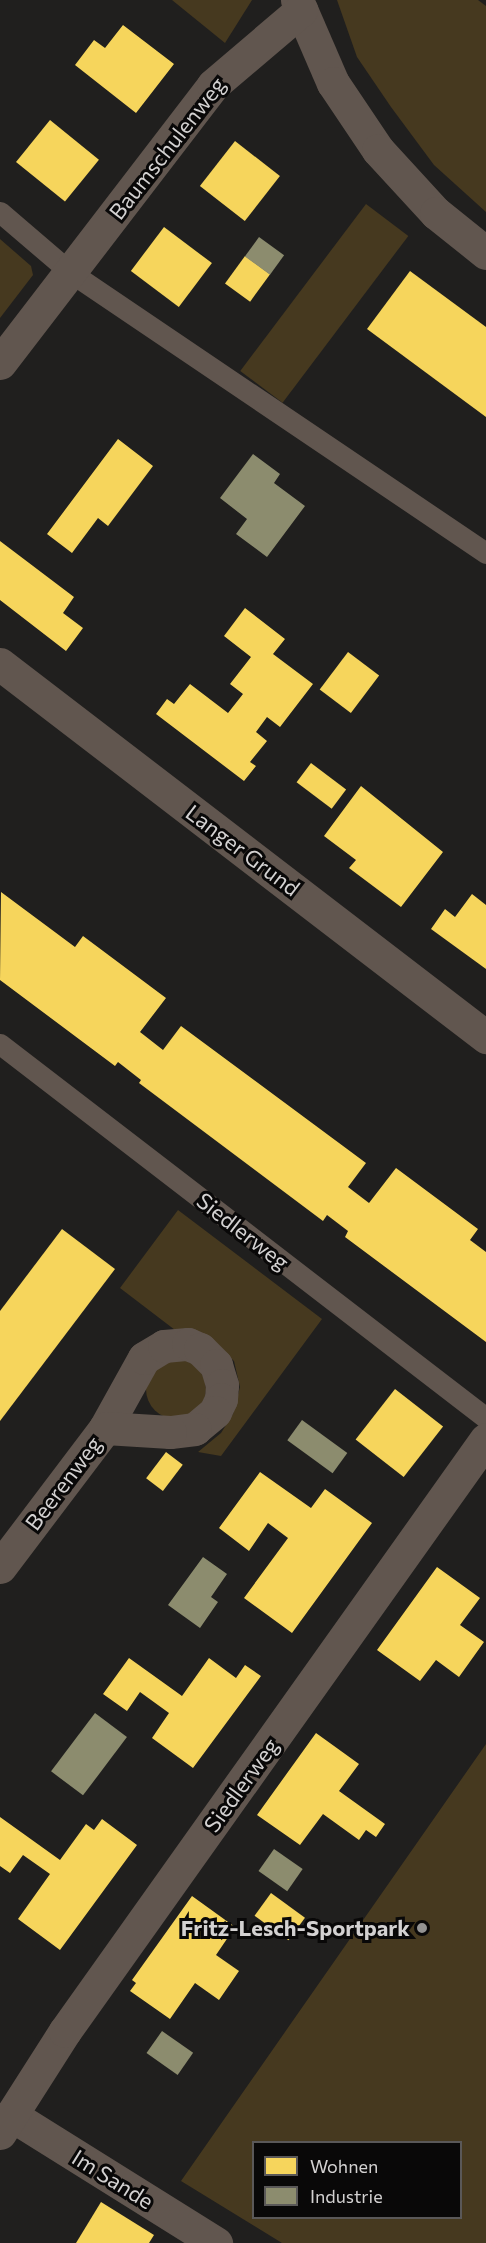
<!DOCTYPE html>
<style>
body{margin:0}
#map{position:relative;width:486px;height:2243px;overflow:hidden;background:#201f1e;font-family:Commissioner,sans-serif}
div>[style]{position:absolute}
.green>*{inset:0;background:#46391f;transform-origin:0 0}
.round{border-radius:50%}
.homes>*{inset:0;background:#f6d55c;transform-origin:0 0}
.industry>*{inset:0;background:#8c8c6e;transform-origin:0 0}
.service>*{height:21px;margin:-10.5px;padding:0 10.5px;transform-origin:10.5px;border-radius:10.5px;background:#61564f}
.minor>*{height:33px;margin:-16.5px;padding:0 16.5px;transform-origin:16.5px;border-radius:16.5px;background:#61564f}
.dots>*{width:16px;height:16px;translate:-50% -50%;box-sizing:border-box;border:3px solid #090808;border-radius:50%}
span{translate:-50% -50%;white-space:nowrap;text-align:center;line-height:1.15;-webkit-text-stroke:6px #090808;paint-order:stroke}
.street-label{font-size:22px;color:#d3d1d1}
.poi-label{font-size:22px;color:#d3d1d1;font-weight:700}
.right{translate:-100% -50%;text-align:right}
.legend{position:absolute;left:252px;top:2141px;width:210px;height:78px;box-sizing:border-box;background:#090808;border:2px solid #5a5858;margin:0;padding:8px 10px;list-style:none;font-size:18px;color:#d3d1d1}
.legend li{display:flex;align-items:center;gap:12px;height:30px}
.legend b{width:30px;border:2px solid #5a5858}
</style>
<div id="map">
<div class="green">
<i style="clip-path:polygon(172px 0,252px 0,225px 43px)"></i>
<i style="clip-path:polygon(337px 0,478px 0,486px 6px,486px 212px,434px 165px,391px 107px,357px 57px)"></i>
<i style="left:366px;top:204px;width:53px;height:209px;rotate:37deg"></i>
<i style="clip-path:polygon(0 239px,31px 266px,33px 275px,0 318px)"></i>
<i style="clip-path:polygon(178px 1210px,322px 1319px,221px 1456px,198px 1452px,221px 1433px,233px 1414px,240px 1387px,234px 1361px,212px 1340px,175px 1330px,120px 1288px)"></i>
<i class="round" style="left:146px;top:1359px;width:60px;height:60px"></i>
<i style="clip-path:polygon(evenodd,486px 1744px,486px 2243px,282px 2243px,181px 2181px,486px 1744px,254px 2142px,460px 2142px,460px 2218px,254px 2218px,254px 2142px)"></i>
</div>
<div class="homes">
<i style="clip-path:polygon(123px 25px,174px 64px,136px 113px,75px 65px,94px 40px,105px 48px)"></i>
<i style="left:50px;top:120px;width:63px;height:54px;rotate:39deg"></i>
<i style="left:235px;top:141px;width:57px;height:57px;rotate:38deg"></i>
<i style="left:164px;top:227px;width:60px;height:55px;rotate:37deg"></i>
<i style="left:245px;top:256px;width:31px;height:34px;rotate:36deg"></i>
<i style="clip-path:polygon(410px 271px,486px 327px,486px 417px,367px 329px)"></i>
<i style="clip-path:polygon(118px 439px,153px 466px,108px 526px,98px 518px,72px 553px,47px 534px)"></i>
<i style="clip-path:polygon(0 541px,74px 597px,63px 613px,83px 628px,66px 651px,0 600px)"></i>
<i style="clip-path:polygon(245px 608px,285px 639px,273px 654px,313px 684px,280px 727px,267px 717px,256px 732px,267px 741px,250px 762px,256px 766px,244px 781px,156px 714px,167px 699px,174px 704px,190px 684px,228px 713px,243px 694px,230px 684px,251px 657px,224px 636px)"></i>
<i style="left:348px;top:652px;width:39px;height:47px;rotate:37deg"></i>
<i style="left:311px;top:763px;width:44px;height:24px;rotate:37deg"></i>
<i style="clip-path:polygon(361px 786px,443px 852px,401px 907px,349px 868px,356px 860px,324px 836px)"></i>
<i style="clip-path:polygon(1px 892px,75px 947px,83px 936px,166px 998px,140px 1032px,163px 1050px,181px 1026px,366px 1163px,348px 1187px,369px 1203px,396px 1168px,478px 1229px,470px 1240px,486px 1252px,486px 1342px,345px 1237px,348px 1231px,327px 1215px,323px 1221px,139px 1083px,141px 1080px,118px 1062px,115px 1066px,0 980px)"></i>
<i style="clip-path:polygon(472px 894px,486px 905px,486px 969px,431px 929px,445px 909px,455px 917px)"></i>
<i style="clip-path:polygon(62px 1229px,115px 1269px,0 1421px,0 1311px)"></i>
<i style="left:395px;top:1389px;width:61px;height:64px;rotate:38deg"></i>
<i style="left:166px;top:1452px;width:21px;height:33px;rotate:37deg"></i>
<i style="clip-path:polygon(260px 1472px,311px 1508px,325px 1489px,372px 1523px,292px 1633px,244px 1598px,288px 1538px,268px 1523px,249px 1551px,219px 1528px)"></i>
<i style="clip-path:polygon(437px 1567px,480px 1598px,460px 1625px,484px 1642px,459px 1677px,436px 1660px,420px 1681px,377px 1650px)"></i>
<i style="clip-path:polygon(129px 1658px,182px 1696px,209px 1658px,236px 1678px,245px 1665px,261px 1676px,193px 1768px,152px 1738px,169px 1713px,140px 1692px,127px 1711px,103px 1694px)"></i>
<i style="clip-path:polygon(316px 1733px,359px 1764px,339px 1791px,385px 1824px,376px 1837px,366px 1830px,359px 1840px,323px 1814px,300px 1845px,257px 1815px)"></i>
<i style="clip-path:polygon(0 1817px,60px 1860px,86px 1824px,94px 1830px,102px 1819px,137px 1845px,60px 1950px,18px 1919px,50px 1874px,23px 1855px,10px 1873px,0 1866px)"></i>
<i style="left:271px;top:1893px;width:42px;height:28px;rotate:36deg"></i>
<i style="clip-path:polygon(192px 1896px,235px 1927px,216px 1955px,239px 1971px,219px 2000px,195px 1983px,170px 2019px,130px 1991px,136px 1983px,132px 1980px)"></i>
<i style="clip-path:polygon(101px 2202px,154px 2235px,149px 2243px,76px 2243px)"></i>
</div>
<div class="industry">
<i style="left:259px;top:237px;width:31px;height:24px;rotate:36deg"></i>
<i style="clip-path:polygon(253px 454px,280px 474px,274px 483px,305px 506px,267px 557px,236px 534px,247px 519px,220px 498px)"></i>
<i style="left:302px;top:1420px;width:56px;height:25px;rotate:36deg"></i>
<i style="clip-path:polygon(203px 1557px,227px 1574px,211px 1597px,218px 1602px,200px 1628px,168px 1605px)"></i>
<i style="left:95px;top:1713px;width:40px;height:73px;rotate:37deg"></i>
<i style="left:274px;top:1849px;width:35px;height:27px;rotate:35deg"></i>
<i style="left:162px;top:2031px;width:38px;height:27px;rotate:35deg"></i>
</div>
<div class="service">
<i style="left:0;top:212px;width:92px;rotate:40.6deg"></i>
<i style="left:70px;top:272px;width:502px;rotate:34.04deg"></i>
<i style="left:0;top:1044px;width:613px;rotate:37.58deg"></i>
</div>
<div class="minor">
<i style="left:297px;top:0;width:90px;rotate:66.6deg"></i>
<i style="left:333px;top:83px;width:81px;rotate:56.1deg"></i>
<i style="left:378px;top:150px;width:86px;rotate:47.4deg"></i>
<i style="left:436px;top:213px;width:64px;rotate:38.7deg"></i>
<i style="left:0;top:363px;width:350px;rotate:-52.5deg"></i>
<i style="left:213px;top:85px;width:116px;rotate:-40.4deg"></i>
<i style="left:0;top:664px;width:613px;rotate:37.51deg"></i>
<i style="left:0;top:1567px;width:174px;rotate:-52.9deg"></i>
<i style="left:105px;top:1428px;width:80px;rotate:-60.9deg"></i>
<i style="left:144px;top:1358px;width:23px;rotate:-31deg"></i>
<i style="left:164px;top:1346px;width:24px;rotate:-5deg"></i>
<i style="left:188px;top:1344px;width:13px;rotate:23deg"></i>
<i style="left:200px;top:1349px;width:23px;rotate:45deg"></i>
<i style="left:216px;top:1365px;width:21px;rotate:73deg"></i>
<i style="left:222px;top:1385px;width:14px;rotate:94deg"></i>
<i style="left:221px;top:1399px;width:14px;rotate:115deg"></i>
<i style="left:215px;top:1412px;width:26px;rotate:140deg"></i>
<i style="left:195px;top:1429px;width:25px;rotate:173deg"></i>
<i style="left:170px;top:1432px;width:65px;rotate:-176.5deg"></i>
<i style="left:11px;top:2115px;width:242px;rotate:32deg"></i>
<i style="left:0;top:2133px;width:121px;rotate:-57.5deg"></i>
<i style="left:65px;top:2031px;width:726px;rotate:-54.58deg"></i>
</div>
<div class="dots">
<i style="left:422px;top:1928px;background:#949392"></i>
</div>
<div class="street-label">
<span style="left:167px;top:148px;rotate:-52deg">Baumschulenweg</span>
<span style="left:243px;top:850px;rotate:37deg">Langer Grund</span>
<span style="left:243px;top:1231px;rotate:38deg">Siedlerweg</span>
<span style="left:63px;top:1483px;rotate:-53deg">Beerenweg</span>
<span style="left:241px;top:1785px;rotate:-54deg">Siedlerweg</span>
<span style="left:113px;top:2179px;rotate:32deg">Im Sande</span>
</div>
<div class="poi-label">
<span class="right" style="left:410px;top:1928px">Fritz-Lesch-Sportpark</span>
</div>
<ul class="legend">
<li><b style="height:16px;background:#f6d55c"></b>Wohnen</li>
<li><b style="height:16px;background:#8c8c6e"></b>Industrie</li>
</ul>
</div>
